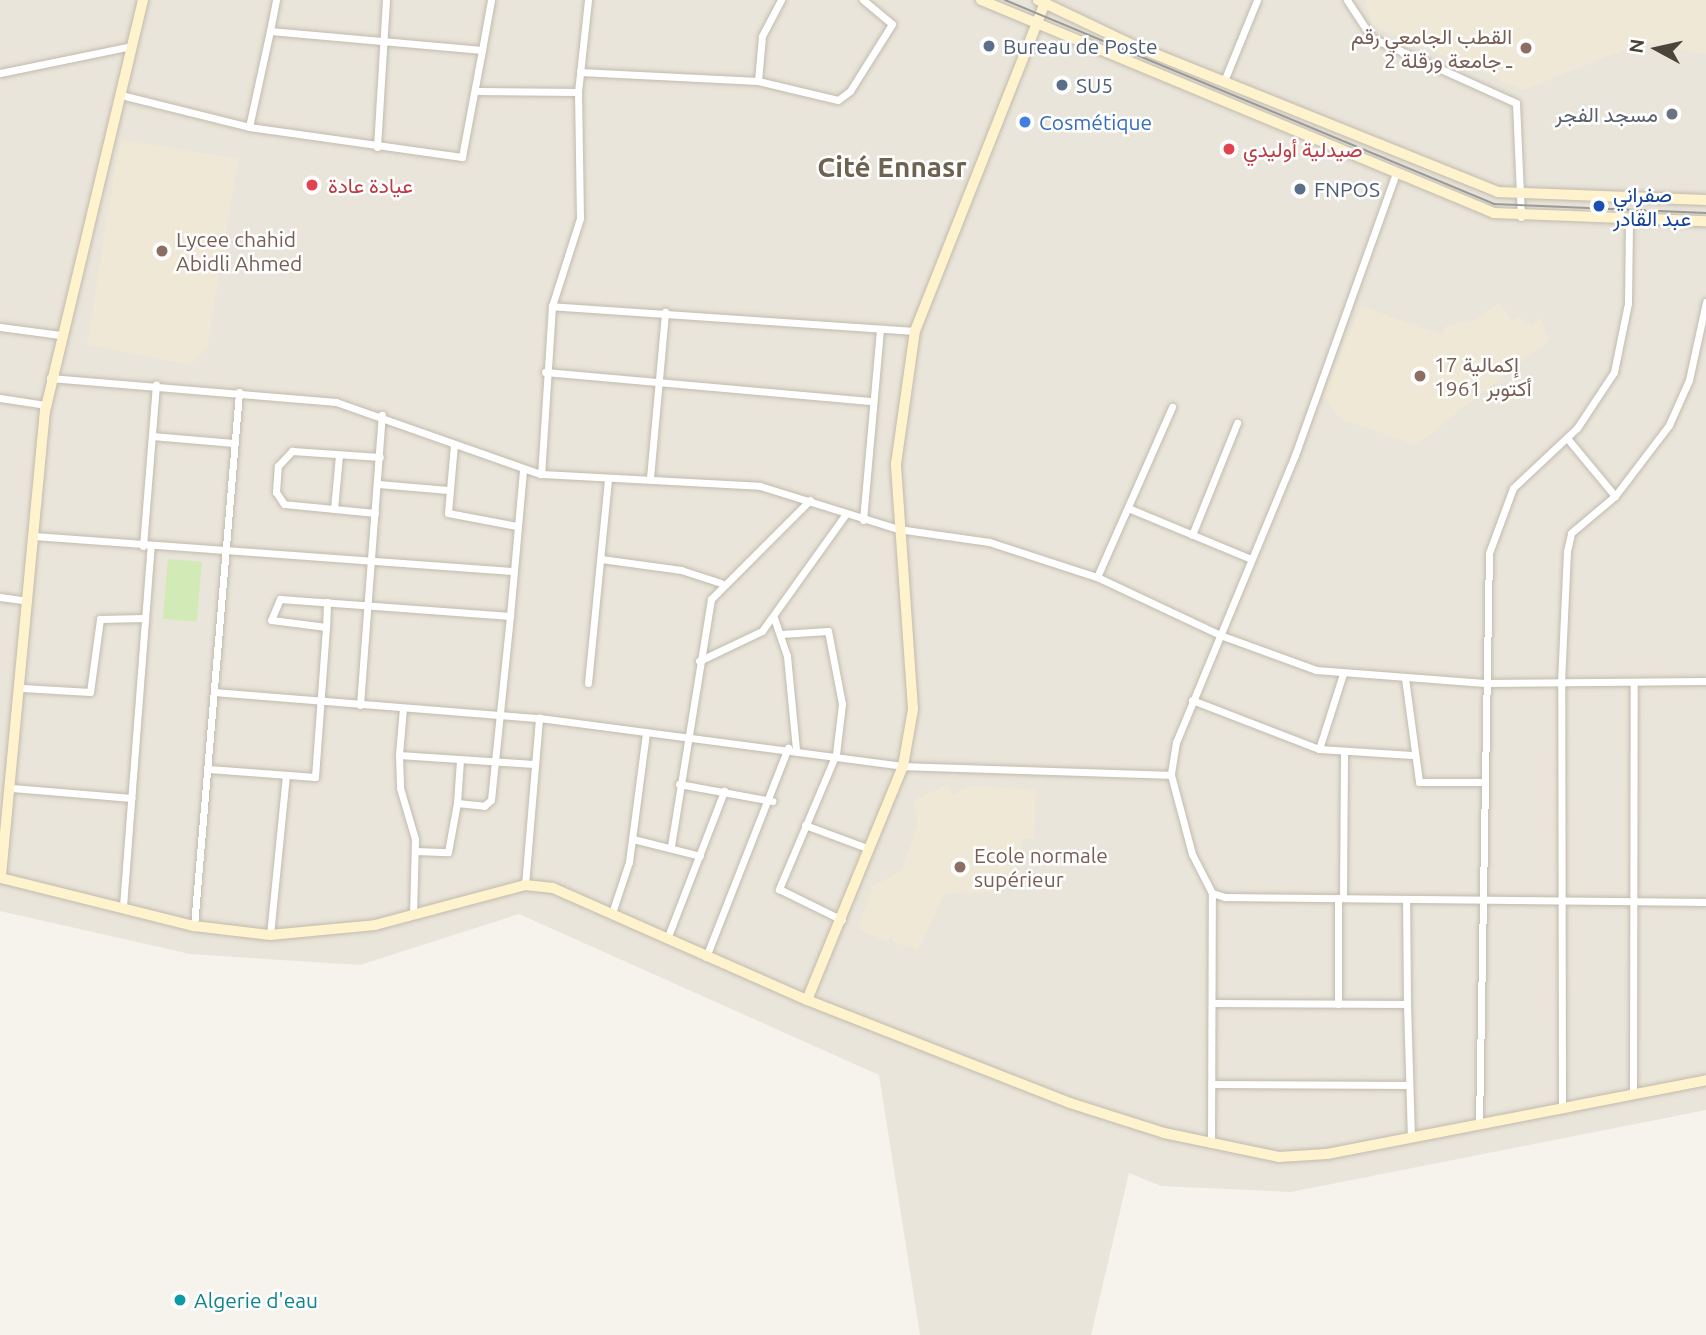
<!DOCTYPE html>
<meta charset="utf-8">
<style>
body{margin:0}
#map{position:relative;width:1706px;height:1335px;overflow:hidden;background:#f6f3ec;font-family:Ubuntu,Vazirmatn,sans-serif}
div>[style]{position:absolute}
.residential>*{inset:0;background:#eae5da}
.education>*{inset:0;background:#efe8d6}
.green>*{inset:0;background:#d2eab5;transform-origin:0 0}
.roads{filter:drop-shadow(0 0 2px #c2bbae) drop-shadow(0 0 2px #c2bbae)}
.street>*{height:7px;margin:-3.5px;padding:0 3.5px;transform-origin:3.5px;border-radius:3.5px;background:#fff}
.secondary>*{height:10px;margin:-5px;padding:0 5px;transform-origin:5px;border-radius:5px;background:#fff3cd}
.tram>*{height:2px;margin:-1px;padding:0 1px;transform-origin:1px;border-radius:1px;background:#9a9a9a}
.dots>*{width:19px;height:19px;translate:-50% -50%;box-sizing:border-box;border:4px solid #fff;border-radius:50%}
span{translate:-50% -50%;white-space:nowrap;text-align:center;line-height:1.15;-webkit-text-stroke:5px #fff;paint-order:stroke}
.education-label{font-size:21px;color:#785e54}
.right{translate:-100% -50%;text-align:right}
.left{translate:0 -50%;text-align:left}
.service-label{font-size:21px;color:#4e5e75}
.worship-label{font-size:21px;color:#5b616d}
.shop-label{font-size:21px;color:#366cbe}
.health-label{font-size:21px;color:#be3a42}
.transit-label{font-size:21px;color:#164399}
.culture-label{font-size:21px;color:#0d838f}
.district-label{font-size:28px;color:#6e6250;font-weight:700}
.north{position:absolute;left:1622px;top:14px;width:70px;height:70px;-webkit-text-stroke:5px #fff;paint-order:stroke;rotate:278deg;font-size:19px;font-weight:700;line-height:28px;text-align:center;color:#4b4439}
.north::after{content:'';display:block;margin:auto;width:24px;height:32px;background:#4b4439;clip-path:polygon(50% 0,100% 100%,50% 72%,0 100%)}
</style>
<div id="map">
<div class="residential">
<i style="clip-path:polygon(0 0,1706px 0,1706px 1110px,1291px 1192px,1161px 1186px,1129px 1173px,1091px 1335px,920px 1335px,879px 1075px,519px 914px,360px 965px,190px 954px,0 911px)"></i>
</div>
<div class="education">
<i style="clip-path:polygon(1365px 0,1706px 0,1706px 54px,1644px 42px,1523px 90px,1372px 25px)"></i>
<i style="clip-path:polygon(120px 140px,238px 159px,207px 347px,189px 365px,87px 344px)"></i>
<i style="clip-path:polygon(1499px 303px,1512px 320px,1518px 316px,1531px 326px,1541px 318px,1549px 340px,1416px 445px,1339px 418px,1323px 394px,1361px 306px,1442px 335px,1445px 327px,1473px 320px)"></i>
<i style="clip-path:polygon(947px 785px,953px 795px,971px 786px,1036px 790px,1034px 839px,1023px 839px,1015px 874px,1001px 892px,945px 893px,918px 950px,892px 941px,892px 933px,887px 942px,858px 929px,872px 887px,902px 870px,918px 824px,914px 800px)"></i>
</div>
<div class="green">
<i style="left:168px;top:559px;width:34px;height:60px;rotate:5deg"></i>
</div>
<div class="roads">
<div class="street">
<i style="left:1347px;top:0;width:45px;rotate:56.7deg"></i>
<i style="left:1372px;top:38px;width:158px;rotate:24.3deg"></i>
<i style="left:1516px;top:103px;width:114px;rotate:87.5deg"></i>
<i style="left:270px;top:31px;width:32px;rotate:-79deg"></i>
<i style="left:580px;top:72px;width:178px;rotate:2.9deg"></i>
<i style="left:758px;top:81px;width:82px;rotate:13.4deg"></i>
<i style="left:838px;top:100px;width:15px;rotate:-37deg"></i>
<i style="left:850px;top:91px;width:79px;rotate:-57.9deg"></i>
<i style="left:892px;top:24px;width:38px;rotate:-140deg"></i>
<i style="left:0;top:73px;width:134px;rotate:-11.6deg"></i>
<i style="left:758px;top:81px;width:45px;rotate:-84.9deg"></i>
<i style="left:762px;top:36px;width:41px;rotate:-62.2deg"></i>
<i style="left:1224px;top:81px;width:87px;rotate:-67.8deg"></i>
<i style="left:477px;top:91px;width:101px;rotate:0.6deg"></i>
<i style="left:578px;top:92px;width:93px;rotate:-83.8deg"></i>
<i style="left:121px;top:95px;width:132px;rotate:14deg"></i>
<i style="left:249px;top:127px;width:98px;rotate:-77.7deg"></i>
<i style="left:270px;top:31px;width:213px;rotate:5.1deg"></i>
<i style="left:482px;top:50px;width:51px;rotate:-79.8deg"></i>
<i style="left:249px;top:127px;width:215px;rotate:8deg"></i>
<i style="left:462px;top:157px;width:109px;rotate:-79.4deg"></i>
<i style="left:377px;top:147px;width:147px;rotate:-86.5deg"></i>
<i style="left:1396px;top:173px;width:300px;rotate:109.7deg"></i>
<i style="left:1295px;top:455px;width:311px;rotate:112.5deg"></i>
<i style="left:1176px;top:742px;width:33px;rotate:99deg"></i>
<i style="left:1171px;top:775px;width:82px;rotate:75.1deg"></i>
<i style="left:1192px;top:854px;width:44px;rotate:62.9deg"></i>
<i style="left:1212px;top:893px;width:14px;rotate:17deg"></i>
<i style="left:1225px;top:897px;width:481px;rotate:0.6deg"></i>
<i style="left:552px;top:306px;width:92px;rotate:-72.3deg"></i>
<i style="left:580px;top:218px;width:126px;rotate:-90.9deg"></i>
<i style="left:0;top:327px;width:61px;rotate:7.6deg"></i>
<i style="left:915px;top:331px;width:364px;rotate:-176.1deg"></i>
<i style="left:552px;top:306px;width:168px;rotate:93.7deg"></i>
<i style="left:541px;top:474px;width:219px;rotate:3.1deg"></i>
<i style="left:760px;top:486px;width:145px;rotate:17.3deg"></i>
<i style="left:898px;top:529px;width:92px;rotate:8.1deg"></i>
<i style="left:989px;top:542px;width:114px;rotate:18deg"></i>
<i style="left:1097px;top:577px;width:136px;rotate:25.2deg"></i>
<i style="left:1220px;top:635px;width:102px;rotate:20deg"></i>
<i style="left:1316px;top:670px;width:169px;rotate:4.4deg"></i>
<i style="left:1485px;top:683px;width:221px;rotate:-0.5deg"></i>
<i style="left:545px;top:372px;width:329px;rotate:5.1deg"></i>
<i style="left:50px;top:378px;width:287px;rotate:4.8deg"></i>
<i style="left:336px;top:402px;width:217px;rotate:19.4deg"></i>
<i style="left:0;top:398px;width:47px;rotate:8.7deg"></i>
<i style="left:152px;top:436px;width:82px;rotate:4.9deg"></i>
<i style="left:454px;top:444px;width:69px;rotate:95deg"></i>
<i style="left:448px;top:513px;width:70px;rotate:10.7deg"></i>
<i style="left:650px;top:478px;width:167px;rotate:-84.8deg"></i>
<i style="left:378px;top:484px;width:70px;rotate:4.9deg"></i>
<i style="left:1615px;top:496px;width:89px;rotate:-52.7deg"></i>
<i style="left:1669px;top:425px;width:49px;rotate:-66deg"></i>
<i style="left:1689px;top:380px;width:80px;rotate:-77.7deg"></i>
<i style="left:1128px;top:508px;width:131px;rotate:22.5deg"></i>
<i style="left:334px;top:509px;width:54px;rotate:-84.7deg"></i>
<i style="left:375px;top:513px;width:91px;rotate:-174.4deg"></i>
<i style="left:284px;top:504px;width:14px;rotate:-124deg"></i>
<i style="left:276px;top:492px;width:26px;rotate:-86deg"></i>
<i style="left:278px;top:466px;width:21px;rotate:-47deg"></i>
<i style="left:292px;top:451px;width:88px;rotate:3.9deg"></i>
<i style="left:863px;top:520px;width:192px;rotate:-84.9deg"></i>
<i style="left:1192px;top:535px;width:121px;rotate:-68.1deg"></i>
<i style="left:34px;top:536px;width:479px;rotate:4.2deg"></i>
<i style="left:143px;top:546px;width:162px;rotate:-85.4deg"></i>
<i style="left:601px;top:559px;width:81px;rotate:7.8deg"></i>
<i style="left:681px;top:570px;width:42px;rotate:18deg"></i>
<i style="left:1097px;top:577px;width:186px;rotate:-66.2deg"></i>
<i style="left:0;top:597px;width:28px;rotate:8deg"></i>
<i style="left:327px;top:602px;width:25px;rotate:92deg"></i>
<i style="left:326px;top:627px;width:55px;rotate:-172.7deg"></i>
<i style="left:271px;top:620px;width:23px;rotate:-67deg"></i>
<i style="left:280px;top:599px;width:231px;rotate:4.2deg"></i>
<i style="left:510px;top:616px;width:146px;rotate:-84.9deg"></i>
<i style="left:774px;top:618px;width:40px;rotate:71.1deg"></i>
<i style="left:787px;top:656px;width:93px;rotate:84.5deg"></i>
<i style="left:781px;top:634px;width:47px;rotate:-3.7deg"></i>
<i style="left:828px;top:631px;width:74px;rotate:79.1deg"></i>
<i style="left:842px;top:704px;width:50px;rotate:96.8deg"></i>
<i style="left:836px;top:754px;width:147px;rotate:112.9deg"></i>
<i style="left:779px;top:889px;width:70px;rotate:26.2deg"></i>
<i style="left:699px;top:661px;width:70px;rotate:-25.5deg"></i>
<i style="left:762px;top:631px;width:143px;rotate:-54.4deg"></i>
<i style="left:1405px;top:678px;width:105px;rotate:82.3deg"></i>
<i style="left:1419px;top:782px;width:65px"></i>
<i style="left:588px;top:683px;width:206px;rotate:-84.4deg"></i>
<i style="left:22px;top:688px;width:68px;rotate:3.4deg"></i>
<i style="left:90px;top:692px;width:74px;rotate:-82.2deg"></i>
<i style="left:100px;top:619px;width:45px;rotate:-1.3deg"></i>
<i style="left:214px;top:692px;width:326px;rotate:4.6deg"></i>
<i style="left:539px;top:718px;width:367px;rotate:7.5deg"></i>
<i style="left:903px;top:766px;width:268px;rotate:1.9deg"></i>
<i style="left:1192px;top:700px;width:136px;rotate:21.1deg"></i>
<i style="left:1319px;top:749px;width:79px;rotate:-72.3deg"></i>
<i style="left:360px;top:705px;width:291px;rotate:-85.7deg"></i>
<i style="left:403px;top:708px;width:47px;rotate:94.9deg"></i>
<i style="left:399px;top:755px;width:135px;rotate:3.8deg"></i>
<i style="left:1319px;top:749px;width:93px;rotate:3.7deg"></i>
<i style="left:399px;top:755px;width:33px;rotate:88deg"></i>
<i style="left:400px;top:788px;width:53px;rotate:73.6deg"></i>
<i style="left:415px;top:839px;width:76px;rotate:91.5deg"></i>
<i style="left:209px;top:769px;width:106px;rotate:4.3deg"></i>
<i style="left:315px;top:777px;width:150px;rotate:-85.8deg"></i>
<i style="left:679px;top:784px;width:95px;rotate:10.4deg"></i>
<i style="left:12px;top:788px;width:120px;rotate:4.8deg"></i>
<i style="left:457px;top:803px;width:43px;rotate:-86deg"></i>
<i style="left:805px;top:825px;width:69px;rotate:20.3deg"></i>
<i style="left:633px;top:839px;width:69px;rotate:14.2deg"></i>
<i style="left:671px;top:846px;width:250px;rotate:-80.8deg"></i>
<i style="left:711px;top:599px;width:140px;rotate:-45deg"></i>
<i style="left:415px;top:851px;width:33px;rotate:2deg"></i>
<i style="left:448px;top:852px;width:50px;rotate:-79.6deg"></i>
<i style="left:457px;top:803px;width:27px;rotate:6deg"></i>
<i style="left:484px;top:806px;width:9px;rotate:-41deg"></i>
<i style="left:491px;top:800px;width:185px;rotate:-84.1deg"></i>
<i style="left:525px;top:885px;width:168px;rotate:-85.2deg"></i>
<i style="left:1338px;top:898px;width:106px;rotate:90deg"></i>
<i style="left:1343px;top:898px;width:146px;rotate:-89.6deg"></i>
<i style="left:123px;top:906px;width:361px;rotate:-85.6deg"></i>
<i style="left:612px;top:913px;width:54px;rotate:-71.6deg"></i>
<i style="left:629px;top:862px;width:131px;rotate:-82.5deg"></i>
<i style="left:194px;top:926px;width:536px;rotate:-85.18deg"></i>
<i style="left:270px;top:935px;width:160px;rotate:-84.3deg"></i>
<i style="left:667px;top:939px;width:159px;rotate:-68.9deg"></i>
<i style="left:706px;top:957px;width:225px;rotate:-68.6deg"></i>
<i style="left:1216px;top:1003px;width:191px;rotate:0.3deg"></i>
<i style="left:1407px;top:1004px;width:105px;rotate:-90.5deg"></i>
<i style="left:1407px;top:1004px;width:134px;rotate:88.3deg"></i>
<i style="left:1213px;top:1084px;width:195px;rotate:0.3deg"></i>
<i style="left:1633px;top:1093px;width:410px;rotate:-89.9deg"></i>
<i style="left:1562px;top:1109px;width:426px;rotate:-90.1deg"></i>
<i style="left:1561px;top:683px;width:132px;rotate:-87.4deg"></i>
<i style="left:1567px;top:551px;width:18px;rotate:-77deg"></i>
<i style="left:1571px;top:533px;width:57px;rotate:-40.1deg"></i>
<i style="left:1615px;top:496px;width:75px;rotate:-129.6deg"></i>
<i style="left:1479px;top:1125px;width:572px;rotate:-89deg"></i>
<i style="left:1489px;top:553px;width:69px;rotate:-69.7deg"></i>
<i style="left:1513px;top:488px;width:88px;rotate:-43.2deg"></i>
<i style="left:1577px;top:428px;width:67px;rotate:-56.5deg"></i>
<i style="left:1614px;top:372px;width:70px;rotate:-78.5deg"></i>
<i style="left:1628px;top:303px;width:83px;rotate:-89.3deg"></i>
<i style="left:1211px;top:1144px;width:251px;rotate:-89.8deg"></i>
</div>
<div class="secondary">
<i style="left:143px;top:0;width:422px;rotate:103.4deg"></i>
<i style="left:45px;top:410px;width:470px;rotate:95.4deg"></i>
<i style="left:1px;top:878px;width:199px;rotate:14deg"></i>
<i style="left:194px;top:926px;width:77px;rotate:6.8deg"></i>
<i style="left:270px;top:935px;width:105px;rotate:-5.4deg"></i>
<i style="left:375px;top:925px;width:155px;rotate:-14.9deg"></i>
<i style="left:525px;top:885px;width:28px;rotate:6deg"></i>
<i style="left:553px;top:888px;width:278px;rotate:23.8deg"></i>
<i style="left:807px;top:1000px;width:282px;rotate:21.4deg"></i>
<i style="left:1070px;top:1103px;width:99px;rotate:17.7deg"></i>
<i style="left:1164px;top:1133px;width:117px;rotate:11.8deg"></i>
<i style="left:1279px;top:1157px;width:48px;rotate:-3.6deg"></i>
<i style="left:1327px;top:1154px;width:386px;rotate:-11deg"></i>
<i style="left:981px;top:0;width:555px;rotate:22.55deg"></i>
<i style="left:1494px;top:213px;width:212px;rotate:2.2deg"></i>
<i style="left:1038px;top:0;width:107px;rotate:25.4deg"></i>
<i style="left:1135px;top:46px;width:391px;rotate:21.9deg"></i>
<i style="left:1498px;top:192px;width:208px;rotate:2.2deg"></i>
<i style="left:807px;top:1000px;width:253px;rotate:-67.7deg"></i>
<i style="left:903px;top:766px;width:58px;rotate:-80deg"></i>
<i style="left:913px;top:709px;width:246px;rotate:-94deg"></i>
<i style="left:896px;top:464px;width:134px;rotate:-81.9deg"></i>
<i style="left:915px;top:331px;width:353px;rotate:-68.4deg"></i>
</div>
</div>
<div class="tram">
<i style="left:1005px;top:0;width:530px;rotate:22.64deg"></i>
<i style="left:1494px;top:204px;width:212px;rotate:2.4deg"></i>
</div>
<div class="dots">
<i style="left:989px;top:46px;background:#5c6f8a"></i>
<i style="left:1526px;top:48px;background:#8d6e63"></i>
<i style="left:1062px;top:85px;background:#5c6f8a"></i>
<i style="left:1672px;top:114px;background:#6b7280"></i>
<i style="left:1025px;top:122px;background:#3f7fe0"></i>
<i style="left:1229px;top:149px;background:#e0444e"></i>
<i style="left:312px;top:185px;background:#e0444e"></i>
<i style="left:1300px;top:189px;background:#5c6f8a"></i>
<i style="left:1599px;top:206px;background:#1a4fb4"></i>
<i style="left:162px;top:251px;background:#8d6e63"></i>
<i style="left:1420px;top:376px;background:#8d6e63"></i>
<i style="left:960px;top:867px;background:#8d6e63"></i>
<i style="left:180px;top:1300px;background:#0f9aa8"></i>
</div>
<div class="education-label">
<span class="right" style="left:1512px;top:48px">القطب الجامعي رقم<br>2 ـ جامعة ورقلة</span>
<span class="left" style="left:176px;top:251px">Lycee chahid<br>Abidli Ahmed</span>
<span class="left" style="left:1434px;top:376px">إكمالية 17<br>أكتوبر 1961</span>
<span class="left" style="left:974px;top:867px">Ecole normale<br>supérieur</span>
</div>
<div class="service-label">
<span class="left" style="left:1003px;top:46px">Bureau de Poste</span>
<span class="left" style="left:1076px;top:85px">SU5</span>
<span class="left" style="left:1314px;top:189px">FNPOS</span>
</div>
<div class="worship-label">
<span class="right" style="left:1658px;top:114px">مسجد الفجر</span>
</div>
<div class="shop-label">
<span class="left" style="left:1039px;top:122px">Cosmétique</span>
</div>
<div class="health-label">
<span class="left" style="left:1243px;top:149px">صيدلية أوليدي</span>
<span class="left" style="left:328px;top:185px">عيادة عادة</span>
</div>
<div class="transit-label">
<span class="left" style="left:1613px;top:206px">صفراني<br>عبد القادر</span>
</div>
<div class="culture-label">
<span class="left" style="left:194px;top:1300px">Algerie d'eau</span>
</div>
<div class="district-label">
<span style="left:892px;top:167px">Cité Ennasr</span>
</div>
<div class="north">N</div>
</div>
